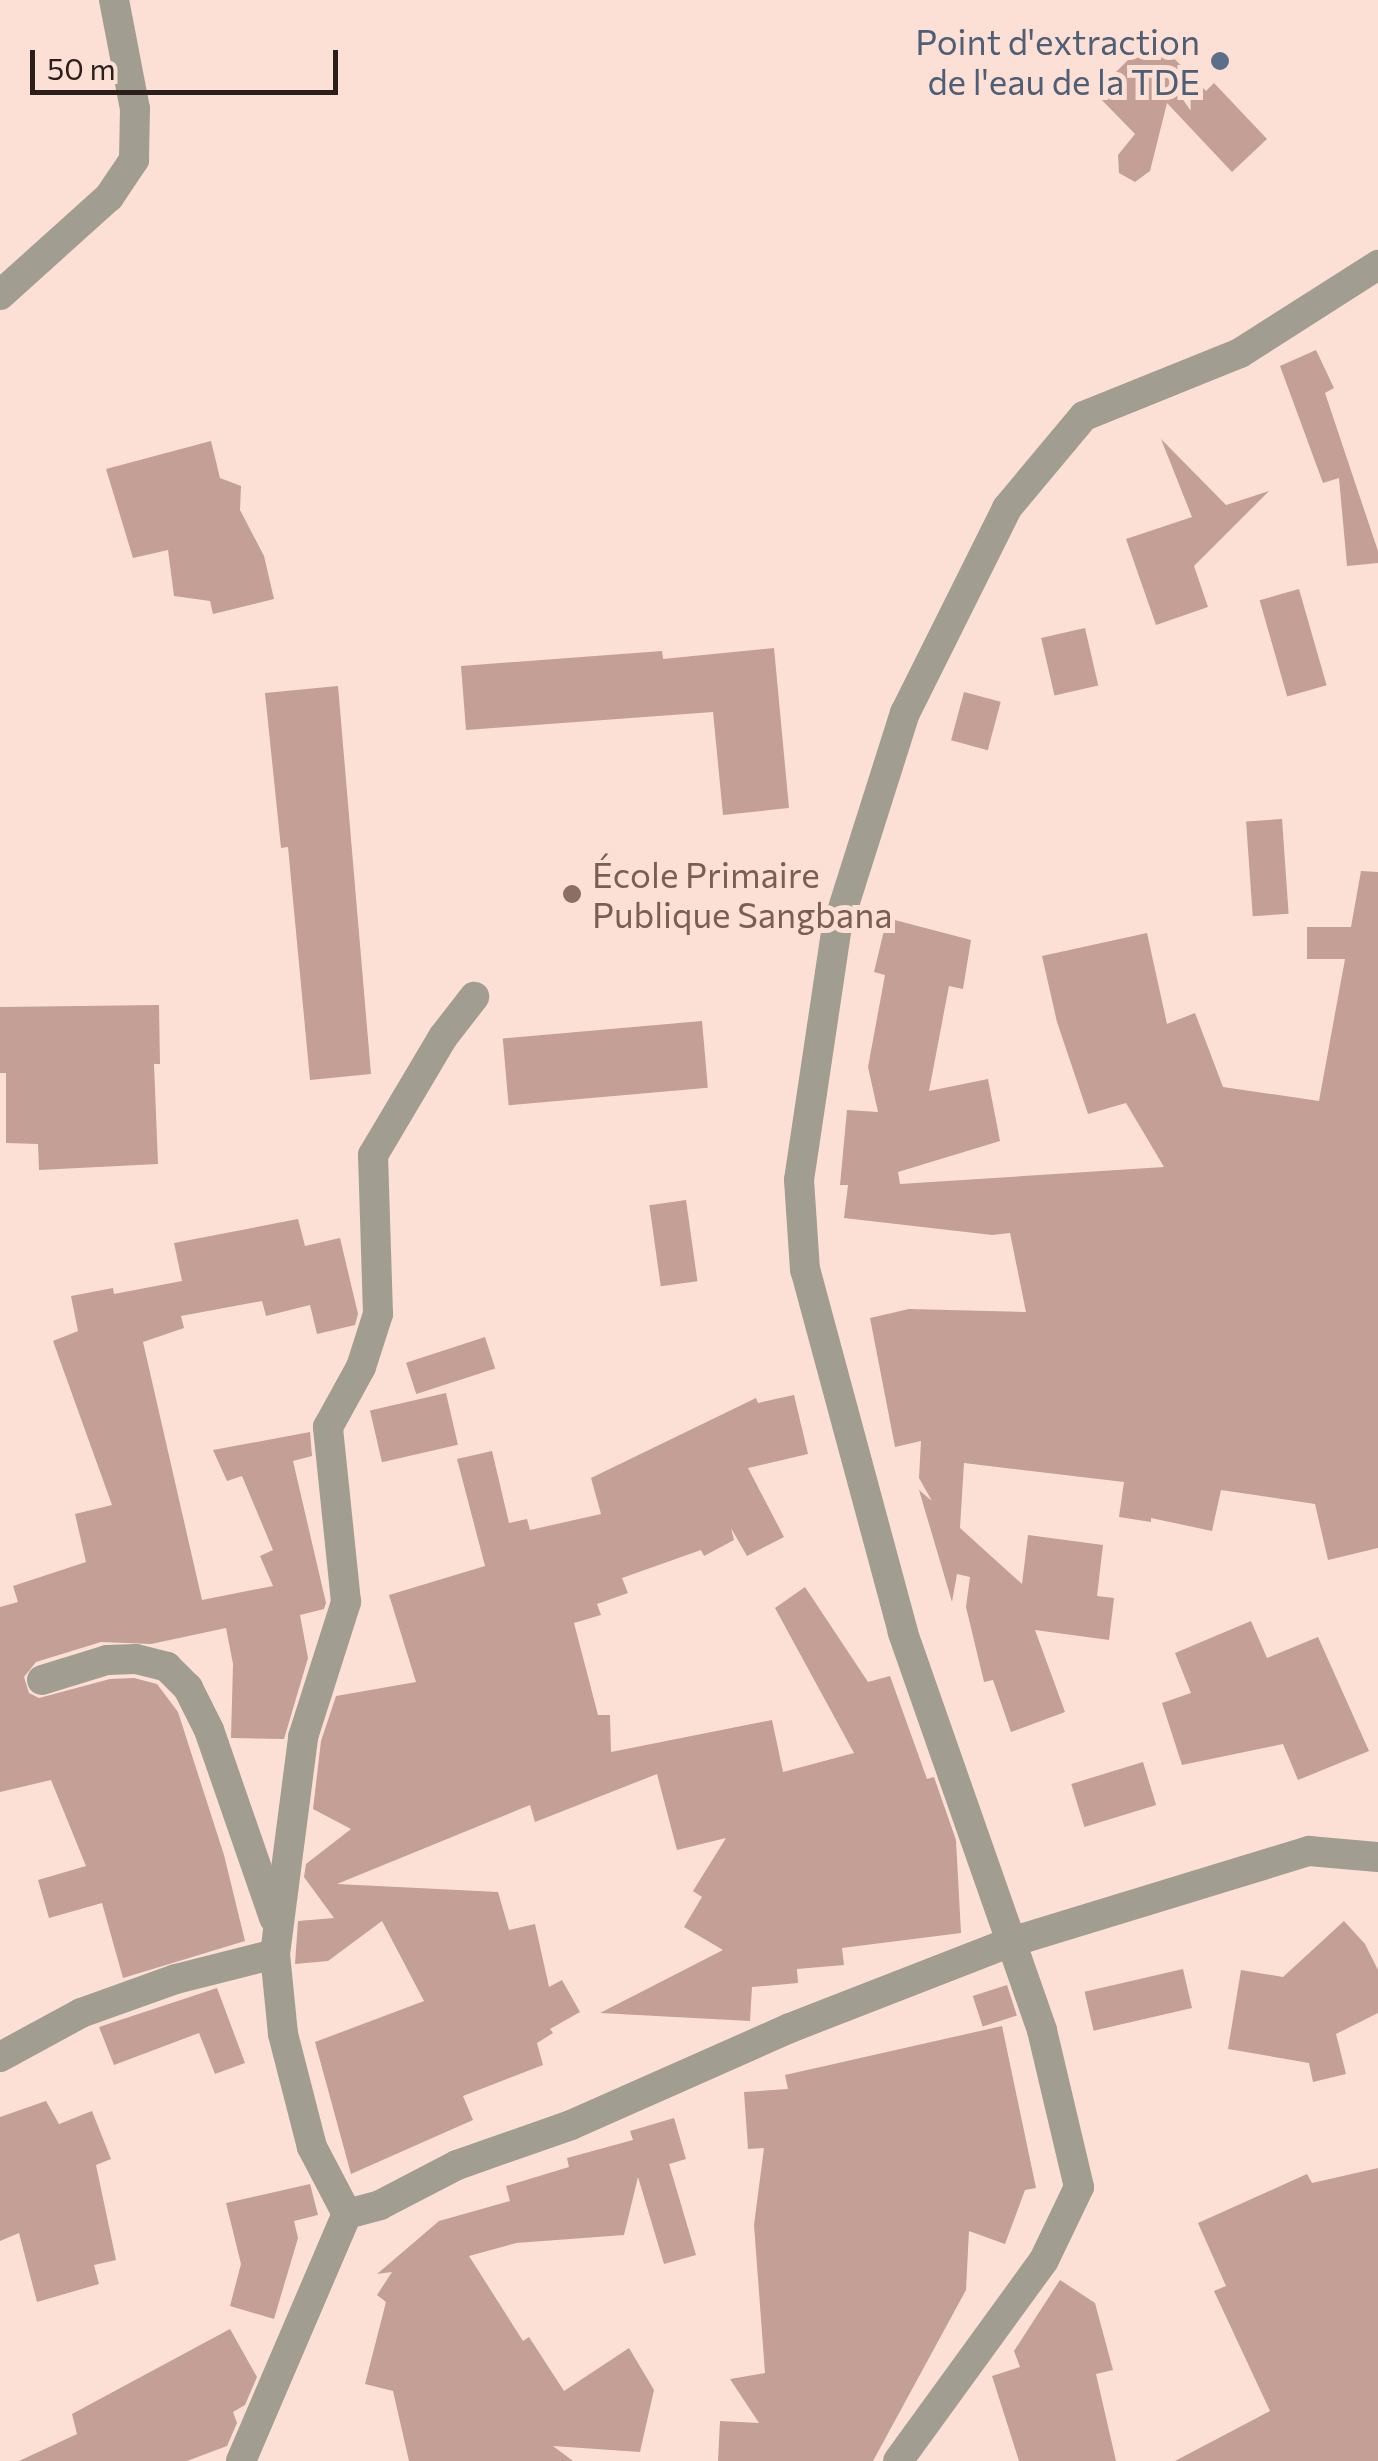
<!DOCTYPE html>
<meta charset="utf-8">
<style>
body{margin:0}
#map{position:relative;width:1378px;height:2461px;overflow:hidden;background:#fce0d5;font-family:Commissioner,sans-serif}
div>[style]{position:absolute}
.building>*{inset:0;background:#c39f96;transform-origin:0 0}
.minor>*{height:30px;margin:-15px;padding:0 15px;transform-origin:15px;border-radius:15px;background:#a19d90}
.dots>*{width:28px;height:28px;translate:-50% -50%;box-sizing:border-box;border:5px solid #fce0d5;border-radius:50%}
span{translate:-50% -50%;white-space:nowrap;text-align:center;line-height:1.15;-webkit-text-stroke:10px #fce0d5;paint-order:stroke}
.service-label{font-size:35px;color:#4e5e75}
.right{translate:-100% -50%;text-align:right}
.education-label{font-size:35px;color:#785e54}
.left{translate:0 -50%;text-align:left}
.scale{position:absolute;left:30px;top:50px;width:308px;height:45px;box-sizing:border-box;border:5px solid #2b1f1a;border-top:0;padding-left:12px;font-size:30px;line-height:35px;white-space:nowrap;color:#2b1f1a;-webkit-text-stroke:8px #fce0d5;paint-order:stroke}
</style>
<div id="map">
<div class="building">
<i style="clip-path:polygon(1152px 36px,1206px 91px,1214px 83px,1267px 139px,1232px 172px,1167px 103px,1150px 171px,1135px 182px,1119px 173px,1118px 155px,1135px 134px,1095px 93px)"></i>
<i style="clip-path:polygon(1316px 350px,1334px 388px,1325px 393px,1378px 551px,1378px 563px,1347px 566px,1339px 478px,1323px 483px,1280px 366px)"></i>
<i style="clip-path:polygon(1161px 439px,1226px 505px,1269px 491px,1194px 566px,1208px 607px,1156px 625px,1126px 539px,1192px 517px)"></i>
<i style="clip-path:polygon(211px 441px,220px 478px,241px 486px,240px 510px,264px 556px,274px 599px,213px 614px,210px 601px,174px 596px,168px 550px,133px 558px,106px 469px)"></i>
<i style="left:1299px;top:589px;width:100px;height:41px;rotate:74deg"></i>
<i style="left:1085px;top:628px;width:59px;height:45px;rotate:77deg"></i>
<i style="clip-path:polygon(774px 648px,789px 808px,723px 815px,713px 712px,466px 730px,461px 666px,662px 651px,663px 659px)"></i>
<i style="clip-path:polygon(338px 686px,371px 1074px,310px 1080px,288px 847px,281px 848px,265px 693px)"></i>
<i style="left:964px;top:692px;width:38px;height:50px;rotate:15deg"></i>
<i style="left:1282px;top:819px;width:95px;height:36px;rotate:86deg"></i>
<i style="clip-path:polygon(1361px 871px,1378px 872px,1378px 1548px,1328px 1560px,1315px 1504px,1221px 1490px,1212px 1531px,1151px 1518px,1151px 1522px,1119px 1517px,1124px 1482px,964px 1463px,960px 1528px,1022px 1584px,1028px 1535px,1103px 1545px,1097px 1596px,1114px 1598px,1109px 1640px,1035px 1630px,1065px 1712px,1011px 1732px,993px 1680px,984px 1682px,966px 1607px,970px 1577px,957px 1574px,952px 1602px,919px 1490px,932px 1501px,919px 1478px,921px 1441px,895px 1447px,870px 1318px,909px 1309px,1026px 1312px,1010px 1233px,992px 1235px,844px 1218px,848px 1185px,840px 1185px,847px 1110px,878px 1112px,868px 1067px,885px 975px,874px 972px,887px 918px,971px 940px,963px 989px,949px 986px,929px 1091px,988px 1079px,1000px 1141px,898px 1172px,900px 1184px,1164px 1167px,1126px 1103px,1088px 1114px,1057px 1022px,1042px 956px,1147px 933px,1167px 1024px,1195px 1013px,1223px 1087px,1319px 1101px,1345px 959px,1307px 959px,1307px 927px,1351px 927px)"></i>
<i style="clip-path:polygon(159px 1005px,160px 1064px,154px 1064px,158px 1164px,39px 1170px,38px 1144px,6px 1143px,6px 1073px,0 1073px,0 1007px)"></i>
<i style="left:702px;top:1021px;width:67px;height:200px;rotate:85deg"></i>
<i style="left:686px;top:1200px;width:82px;height:37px;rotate:82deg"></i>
<i style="clip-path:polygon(298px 1219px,305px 1246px,340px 1238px,358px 1314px,355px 1325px,317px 1334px,310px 1305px,266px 1316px,262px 1301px,181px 1316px,184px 1328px,143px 1342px,202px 1600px,273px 1586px,260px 1556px,273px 1550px,242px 1476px,227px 1481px,213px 1450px,310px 1432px,312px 1456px,293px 1461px,326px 1603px,324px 1609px,300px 1615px,308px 1658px,284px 1739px,231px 1738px,233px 1664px,226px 1628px,151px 1644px,101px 1642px,36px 1662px,24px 1677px,29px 1693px,39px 1698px,110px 1679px,134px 1678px,157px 1684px,178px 1712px,224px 1855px,245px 1941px,123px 1978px,102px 1903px,49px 1918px,38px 1880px,86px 1866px,51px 1780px,0 1792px,0 1607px,18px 1602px,13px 1586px,86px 1562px,75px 1514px,112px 1505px,53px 1341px,78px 1331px,71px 1296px,113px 1288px,114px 1294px,182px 1281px,174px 1243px)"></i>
<i style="left:485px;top:1337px;width:33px;height:83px;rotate:72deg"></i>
<i style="left:446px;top:1393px;width:53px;height:78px;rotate:77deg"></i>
<i style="clip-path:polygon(794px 1395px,808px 1454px,748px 1468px,784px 1537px,747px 1556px,731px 1528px,734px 1540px,704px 1556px,701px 1550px,622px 1578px,628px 1593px,597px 1604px,601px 1615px,574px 1623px,598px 1715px,610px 1715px,611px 1752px,772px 1720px,783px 1772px,854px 1753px,775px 1608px,805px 1587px,868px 1682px,890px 1676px,927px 1779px,934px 1777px,956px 1840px,961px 1933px,842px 1948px,844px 1965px,797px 1969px,798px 1983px,752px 1987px,750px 2021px,600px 2013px,723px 1950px,684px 1927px,702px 1897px,693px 1891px,726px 1838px,677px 1850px,657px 1774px,535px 1822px,530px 1805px,337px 1884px,498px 1892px,509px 1930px,535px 1924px,549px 1987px,562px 1980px,580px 2012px,550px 2029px,553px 2033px,537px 2043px,543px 2065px,463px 2096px,473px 2120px,351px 2174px,315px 2042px,424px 2001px,382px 1921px,328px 1961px,295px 1964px,298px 1921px,334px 1918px,304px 1877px,306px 1864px,351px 1829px,313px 1809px,321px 1741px,336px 1696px,416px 1682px,389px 1595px,485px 1566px,457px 1459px,492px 1451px,509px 1523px,527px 1519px,530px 1530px,601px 1514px,591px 1478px,756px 1398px,758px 1403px)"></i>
<i style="clip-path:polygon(1251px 1621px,1267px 1658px,1318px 1637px,1369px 1751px,1298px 1780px,1283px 1744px,1182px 1765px,1162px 1703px,1191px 1693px,1175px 1653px)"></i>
<i style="left:1143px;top:1762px;width:45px;height:75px;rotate:73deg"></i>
<i style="clip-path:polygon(1344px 1921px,1365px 1944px,1378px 1970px,1378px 2013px,1336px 2034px,1346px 2074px,1313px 2082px,1309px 2063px,1228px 2049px,1241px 1970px,1283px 1977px)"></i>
<i style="left:1183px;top:1969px;width:40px;height:101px;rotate:77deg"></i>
<i style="left:1007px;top:1985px;width:32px;height:36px;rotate:72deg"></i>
<i style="clip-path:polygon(217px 1988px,245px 2063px,215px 2074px,199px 2033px,114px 2065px,99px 2027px)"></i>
<i style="clip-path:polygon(1002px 2026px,1036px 2188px,1025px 2190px,1005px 2244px,969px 2231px,966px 2290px,873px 2461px,718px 2461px,720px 2421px,759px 2423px,730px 2379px,765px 2373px,754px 2225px,764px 2148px,748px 2149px,744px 2092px,788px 2089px,785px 2075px)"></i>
<i style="clip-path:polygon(46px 2101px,59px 2124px,92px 2111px,111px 2159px,96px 2165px,116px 2260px,94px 2265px,99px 2284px,37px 2302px,19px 2233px,0 2241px,0 2117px)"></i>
<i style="clip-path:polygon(674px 2118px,686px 2159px,669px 2164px,696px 2255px,664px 2264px,638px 2177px,624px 2235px,516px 2243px,469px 2256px,523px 2341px,529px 2337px,564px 2391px,629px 2348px,654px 2390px,640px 2452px,553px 2446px,573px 2461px,409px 2461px,393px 2391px,365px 2384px,386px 2302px,377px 2295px,392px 2272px,377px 2274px,439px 2221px,510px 2201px,506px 2186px,569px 2167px,567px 2158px,633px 2140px,630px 2131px)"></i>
<i style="clip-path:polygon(1378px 2168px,1378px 2461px,1175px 2461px,1270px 2411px,1214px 2291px,1226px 2286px,1198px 2223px,1307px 2174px,1312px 2183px)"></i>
<i style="clip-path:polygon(310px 2184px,318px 2215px,294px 2221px,298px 2238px,274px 2319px,230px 2306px,241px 2264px,226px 2203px)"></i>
<i style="clip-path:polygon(1060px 2280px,1095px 2303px,1113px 2370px,1096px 2374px,1116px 2461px,1019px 2461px,992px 2376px,1020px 2367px,1014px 2351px)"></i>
<i style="clip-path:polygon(230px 2329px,257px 2377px,245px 2405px,233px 2412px,237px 2423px,227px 2446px,187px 2461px,19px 2461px,77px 2434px,72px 2414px)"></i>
</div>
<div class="minor">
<i style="left:0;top:295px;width:147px;rotate:-42deg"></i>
<i style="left:109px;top:197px;width:45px;rotate:-56deg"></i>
<i style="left:134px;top:160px;width:51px;rotate:-88.9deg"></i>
<i style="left:135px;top:109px;width:111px;rotate:-100.9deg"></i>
<i style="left:42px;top:1680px;width:68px;rotate:-17.1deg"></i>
<i style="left:107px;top:1660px;width:29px;rotate:-2deg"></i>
<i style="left:136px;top:1659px;width:32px;rotate:14deg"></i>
<i style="left:167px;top:1667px;width:30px;rotate:45deg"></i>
<i style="left:188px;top:1688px;width:47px;rotate:63.4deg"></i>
<i style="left:209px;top:1730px;width:199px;rotate:70.9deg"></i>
<i style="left:0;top:2057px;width:92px;rotate:-28.5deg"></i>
<i style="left:81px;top:2013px;width:101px;rotate:-19.7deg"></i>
<i style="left:176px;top:1979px;width:102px;rotate:-14.2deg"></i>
<i style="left:347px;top:2214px;width:76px;rotate:-117.6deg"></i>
<i style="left:312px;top:2147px;width:117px;rotate:-104.4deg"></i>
<i style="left:283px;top:2034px;width:80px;rotate:-95.7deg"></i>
<i style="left:275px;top:1954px;width:219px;rotate:-82.6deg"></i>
<i style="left:303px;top:1737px;width:142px;rotate:-72.3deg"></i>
<i style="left:346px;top:1602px;width:176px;rotate:-95.9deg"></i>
<i style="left:328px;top:1427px;width:68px;rotate:-61.2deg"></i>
<i style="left:361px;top:1367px;width:56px;rotate:-72.2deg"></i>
<i style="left:378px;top:1314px;width:159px;rotate:-91.8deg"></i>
<i style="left:373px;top:1155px;width:137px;rotate:-59.3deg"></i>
<i style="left:443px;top:1037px;width:51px;rotate:-52.2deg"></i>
<i style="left:241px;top:2461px;width:269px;rotate:-66.8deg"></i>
<i style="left:347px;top:2214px;width:34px;rotate:-15deg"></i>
<i style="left:380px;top:2205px;width:87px;rotate:-27.5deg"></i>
<i style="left:457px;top:2165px;width:121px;rotate:-19.3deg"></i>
<i style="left:571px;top:2125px;width:240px;rotate:-23.9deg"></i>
<i style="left:790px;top:2028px;width:237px;rotate:-21.3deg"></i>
<i style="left:1011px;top:1942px;width:312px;rotate:-17deg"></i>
<i style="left:1309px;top:1851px;width:69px;rotate:5deg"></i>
<i style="left:898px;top:2461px;width:248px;rotate:-54deg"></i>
<i style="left:1044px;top:2260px;width:81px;rotate:-64.4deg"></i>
<i style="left:1079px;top:2187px;width:161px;rotate:-103.3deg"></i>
<i style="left:1042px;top:2030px;width:422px;rotate:-109.3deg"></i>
<i style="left:903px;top:1632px;width:375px;rotate:-105.1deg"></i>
<i style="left:805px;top:1270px;width:90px;rotate:-93.8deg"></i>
<i style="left:799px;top:1180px;width:256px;rotate:-81.5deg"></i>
<i style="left:837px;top:927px;width:225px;rotate:-72.4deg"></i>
<i style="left:905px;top:713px;width:229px;rotate:-63.5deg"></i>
<i style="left:1007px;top:508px;width:120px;rotate:-50.1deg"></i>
<i style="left:1084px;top:416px;width:168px;rotate:-22deg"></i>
<i style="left:1240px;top:353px;width:164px;rotate:-32.5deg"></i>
</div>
<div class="dots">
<i style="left:1220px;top:61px;background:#5c6f8a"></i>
<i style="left:572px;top:894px;background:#8d6e63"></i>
</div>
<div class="service-label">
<span class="right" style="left:1200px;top:61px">Point d'extraction<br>de l'eau de la TDE</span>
</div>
<div class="education-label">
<span class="left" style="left:592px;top:894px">École Primaire<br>Publique Sangbana</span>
</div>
<div class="scale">50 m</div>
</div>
